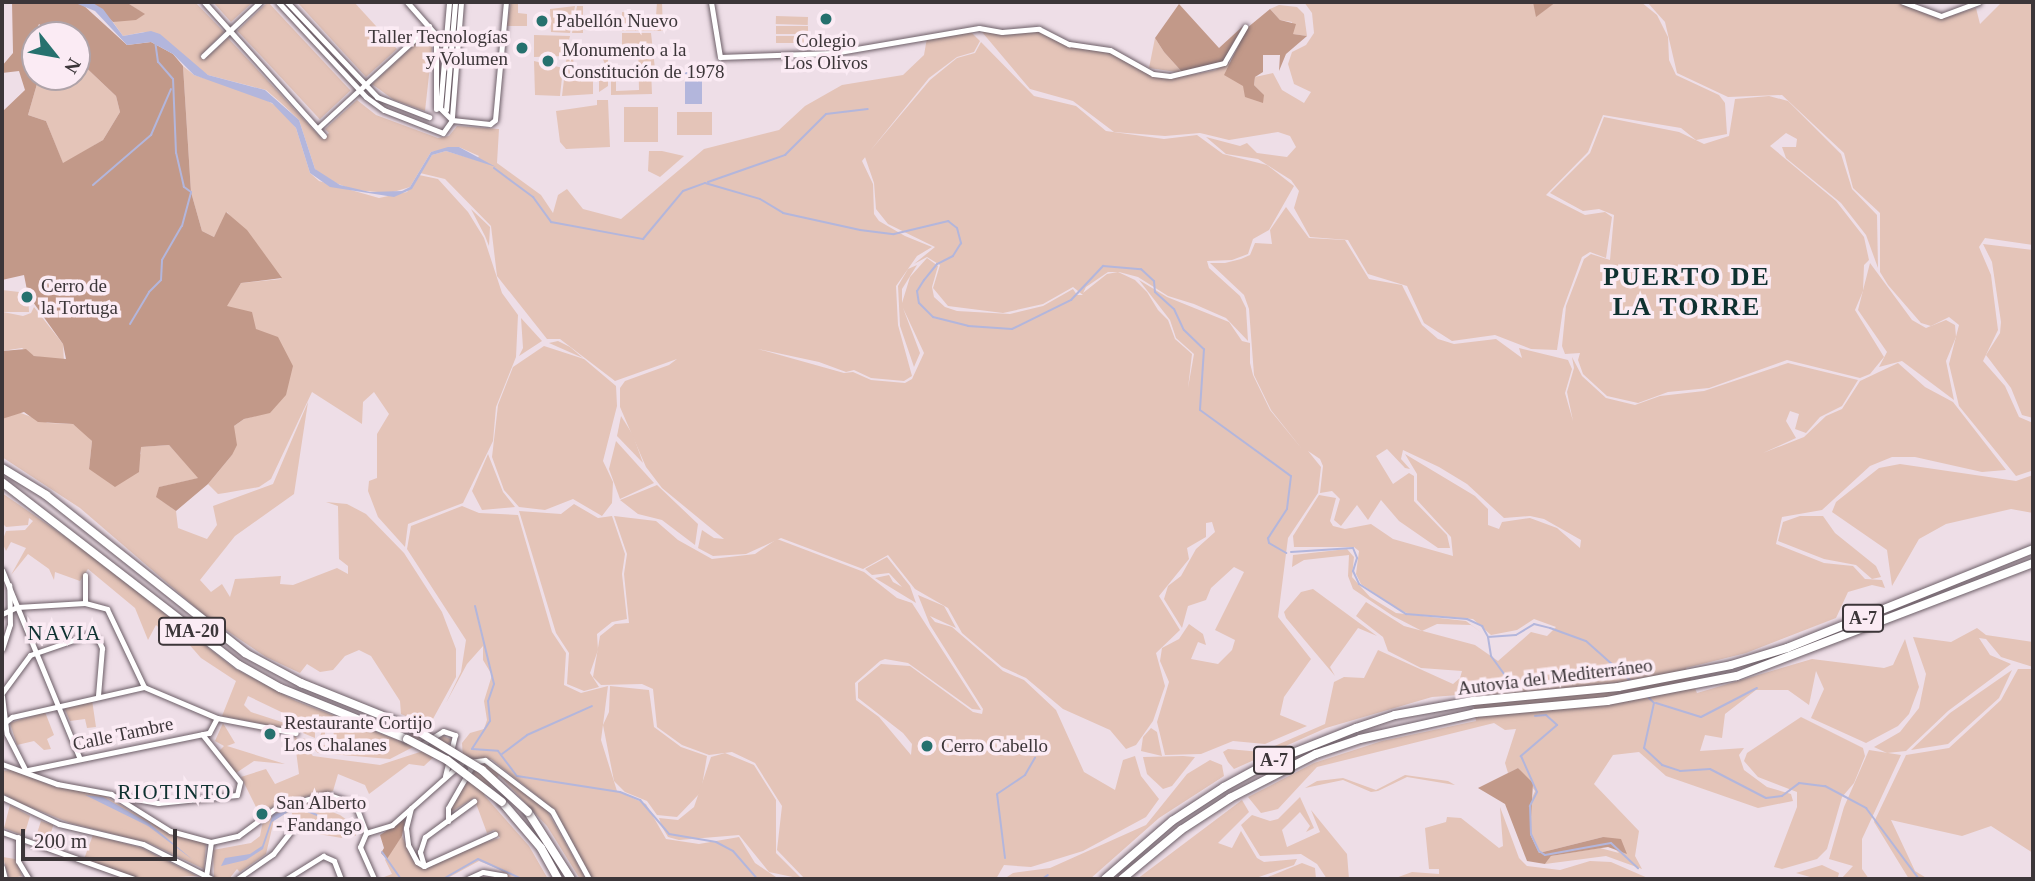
<!DOCTYPE html>
<meta charset="utf-8">
<style>
body{margin:0}
#map{position:relative;width:2035px;height:881px;overflow:hidden;background:#eedee7;font-family:"Times New Roman",serif}
div>[style]{position:absolute}
.green>*{inset:0;background:#e4c4b8;transform-origin:0 0}
.forest>*{inset:0;background:#c29989}
.water>*{inset:0;background:#b3b6dc;transform-origin:0 0}
.stream>*{height:2px;margin:-1px;padding:0 1px;transform-origin:1px;border-radius:1px;background:#b3b6dc}
.roads{filter:drop-shadow(0 0 2px #6d5f68) drop-shadow(0 0 2px #6d5f68)}
.minor>*{height:5px;margin:-2.5px;padding:0 2.5px;transform-origin:2.5px;border-radius:2.5px;background:#fff}
.highway>*{height:8px;margin:-4px;padding:0 4px;transform-origin:4px;border-radius:4px;background:#fff}
.bridges{filter:drop-shadow(0 0 2px #6d5f68) drop-shadow(0 0 2px #6d5f68)}
.highway-bridge>*{height:8px;margin:-4px;padding:0 4px;transform-origin:4px;border-radius:4px;background:#fff}
.dots>*{width:19px;height:19px;translate:-50% -50%;box-sizing:border-box;border:4px solid #fbebf4;border-radius:50%}
span{translate:-50% -50%;white-space:nowrap;text-align:center;line-height:1.15;-webkit-text-stroke:7px #fbebf4;paint-order:stroke}
.shield-label span{padding:2px 5px;background:#fbebf4;border:2px solid;border-radius:5px;-webkit-text-stroke-width:0}
.shield-label{font-size:18px;color:#3c3639;font-weight:700}
.poi-label{font-size:19px;color:#3c3639}
.left{translate:0 -50%;text-align:left}
.right{translate:-100% -50%;text-align:right}
.street-label{font-size:19px;color:#3c3639}
.neighbourhood-label{font-size:21px;color:#0e3130;letter-spacing:2px}
.district-label{font-size:26px;color:#0e3130;font-weight:700;letter-spacing:2px}
.frame{position:absolute;inset:0;border:4px solid #3c3639;pointer-events:none}
.north{position:absolute;left:21px;top:21px;width:70px;height:70px;box-sizing:border-box;background:#fbebf4;border:2px solid #afa3a9;border-radius:50%;rotate:121deg;font-size:19px;font-weight:700;line-height:28px;text-align:center;color:#3c3639}
.north::after{content:'';display:block;margin:auto;width:24px;height:32px;background:#26716e;clip-path:polygon(50% 0,100% 100%,50% 72%,0 100%)}
.scale{position:absolute;left:21px;top:829px;width:156px;height:32px;box-sizing:border-box;border:4px solid #3c3639;border-top:0;padding-left:9px;font-size:21px;line-height:24px;white-space:nowrap;color:#3c3639;-webkit-text-stroke:5px #fbebf4;paint-order:stroke}
</style>
<div id="map">
<div class="green">
<i style="clip-path:polygon(126px 2px,195px 2px,224px 32px,200px 56px,204px 60px,228px 38px,322px 139px,329px 133px,325px 129px,357px 100px,376px 115px,438px 138px,449px 136px,457px 126px,499px 129px,497px 163px,541px 195px,553px 213px,558px 195px,567px 189px,583px 209px,621px 219px,704px 149px,779px 130px,805px 106px,842px 85px,903px 75px,924px 55px,927px 38px,971px 32px,980px 41px,974px 52px,957px 57px,929px 78px,862px 161px,873px 184px,874px 214px,879px 221px,905px 236px,932px 247px,917px 256px,896px 286px,898px 325px,912px 376px,904px 381px,871px 378px,854px 370px,846px 372px,819px 362px,758px 349px,844px 373px,853px 372px,871px 380px,905px 383px,912px 379px,924px 353px,903px 308px,920px 353px,914px 367px,900px 326px,898px 286px,908px 269px,917px 265px,902px 289px,902px 303px,910px 277px,927px 258px,938px 266px,932px 287px,934px 297px,945px 307px,957px 311px,1010px 314px,1043px 306px,1073px 289px,1077px 295px,1083px 295px,1073px 287px,1043px 304px,1003px 313px,948px 306px,933px 288px,940px 265px,927px 257px,914px 264px,935px 247px,888px 224px,876px 209px,874px 183px,865px 157px,930px 80px,957px 58px,975px 53px,981px 42px,1034px 96px,1076px 106px,1106px 131px,1164px 139px,1197px 135px,1223px 154px,1267px 165px,1294px 186px,1269px 230px,1253px 239px,1248px 254px,1232px 260px,1207px 261px,1209px 268px,1240px 296px,1246px 308px,1248px 341px,1226px 318px,1194px 304px,1168px 296px,1138px 277px,1119px 272px,1108px 272px,1086px 287px,1083px 293px,1107px 274px,1118px 272px,1135px 280px,1147px 292px,1158px 310px,1168px 320px,1175px 339px,1192px 354px,1188px 388px,1194px 354px,1176px 338px,1170px 320px,1139px 280px,1167px 297px,1229px 322px,1242px 341px,1250px 343px,1250px 363px,1253px 375px,1270px 410px,1302px 449px,1271px 410px,1254px 375px,1249px 309px,1244px 295px,1210px 263px,1225px 263px,1241px 259px,1250px 255px,1255px 243px,1272px 244px,1270px 230px,1286px 207px,1309px 238px,1345px 240px,1369px 279px,1402px 285px,1422px 325px,1438px 339px,1454px 344px,1496px 339px,1522px 358px,1519px 348px,1568px 360px,1572px 369px,1565px 393px,1573px 421px,1567px 392px,1574px 368px,1572px 357px,1582px 376px,1606px 398px,1635px 405px,1660px 396px,1704px 391px,1788px 363px,1858px 380px,1842px 406px,1820px 417px,1806px 433px,1795px 429px,1799px 414px,1790px 411px,1786px 421px,1796px 438px,1763px 453px,1804px 437px,1826px 416px,1842px 409px,1860px 381px,1898px 363px,1925px 387px,1953px 402px,2006px 470px,1982px 472px,1915px 457px,1892px 457px,1870px 466px,1822px 510px,1782px 517px,1776px 544px,1824px 563px,1853px 566px,1865px 579px,1882px 580px,1885px 588px,1872px 585px,1848px 592px,1836px 618px,1746px 653px,1686px 668px,1697px 693px,1812px 659px,1884px 668px,1893px 665px,1905px 639px,1919px 687px,1909px 714px,1898px 726px,1866px 743px,1811px 718px,1824px 689px,1816px 671px,1809px 705px,1788px 690px,1756px 690px,1725px 714px,1722px 738px,1705px 735px,1700px 751px,1744px 748px,1739px 755px,1744px 770px,1767px 787px,1791px 794px,1793px 801px,1758px 808px,1666px 776px,1639px 752px,1613px 755px,1594px 784px,1639px 831px,1635px 856px,1642px 869px,1606px 856px,1545px 864px,1551px 856px,1600px 848px,1619px 853px,1603px 837px,1539px 853px,1530px 834px,1529px 805px,1535px 791px,1518px 768px,1508px 773px,1505px 763px,1516px 729px,1505px 730px,1494px 723px,1317px 767px,1278px 809px,1261px 813px,1248px 797px,1314px 763px,1382px 741px,1476px 721px,1472px 694px,1432px 697px,1326px 728px,1234px 769px,1228px 762px,1223px 752px,1228px 749px,1261px 752px,1325px 724px,1334px 682px,1344px 677px,1364px 678px,1378px 650px,1453px 684px,1460px 678px,1462px 671px,1421px 668px,1388px 651px,1383px 637px,1356px 616px,1366px 602px,1404px 626px,1475px 645px,1498px 661px,1531px 632px,1547px 636px,1556px 627px,1534px 619px,1517px 630px,1491px 635px,1473px 619px,1409px 614px,1396px 608px,1361px 584px,1356px 574px,1359px 551px,1354px 547px,1294px 547px,1293px 536px,1319px 495px,1336px 498px,1330px 521px,1333px 526px,1345px 529px,1371px 524px,1393px 539px,1453px 556px,1451px 537px,1417px 500px,1417px 474px,1405px 454px,1475px 496px,1488px 509px,1488px 525px,1499px 529px,1502px 522px,1530px 518px,1557px 528px,1580px 548px,1581px 540px,1544px 519px,1530px 516px,1504px 518px,1467px 484px,1439px 467px,1403px 450px,1401px 459px,1410px 469px,1405px 468px,1387px 449px,1376px 456px,1393px 484px,1409px 473px,1414px 476px,1414px 501px,1447px 535px,1450px 548px,1438px 548px,1399px 521px,1381px 500px,1368px 520px,1357px 505px,1341px 526px,1334px 520px,1340px 499px,1332px 491px,1320px 493px,1323px 466px,1320px 459px,1308px 451px,1321px 467px,1318px 493px,1288px 538px,1278px 617px,1311px 659px,1284px 697px,1280px 715px,1307px 726px,1265px 744px,1233px 741px,1201px 754px,1165px 755px,1157px 722px,1169px 682px,1160px 661px,1162px 648px,1179px 639px,1189px 624px,1203px 634px,1206px 645px,1198px 642px,1191px 659px,1218px 664px,1232px 650px,1235px 640px,1215px 630px,1244px 572px,1234px 567px,1211px 588px,1206px 600px,1188px 606px,1182px 628px,1164px 599px,1168px 586px,1181px 576px,1196px 549px,1215px 532px,1212px 522px,1206px 523px,1206px 537px,1187px 548px,1189px 559px,1159px 596px,1180px 630px,1156px 653px,1165px 686px,1153px 721px,1136px 745px,1126px 749px,1110px 730px,1063px 709px,1026px 678px,1002px 667px,962px 633px,948px 608px,915px 589px,888px 555px,863px 569px,781px 538px,746px 554px,713px 556px,698px 548px,702px 530px,714px 538px,724px 539px,662px 488px,646px 467px,620px 407px,620px 388px,625px 381px,669px 365px,677px 359px,615px 381px,560px 339px,547px 339px,497px 276px,491px 226px,445px 179px,420px 173px,432px 155px,446px 151px,476px 160px,479px 156px,459px 147px,431px 152px,410px 187px,390px 193px,354px 190px,323px 178px,315px 169px,299px 120px,280px 102px,266px 90px,208px 75px,144px 32px,123px 36px,113px 22px,144px 14px)"></i>
<i style="clip-path:polygon(213px 2px,253px 2px,231px 22px)"></i>
<i style="left:268px;top:2px;width:121px;height:42px;rotate:47deg"></i>
<i style="clip-path:polygon(297px 2px,354px 2px,397px 49px,366px 77px)"></i>
<i style="clip-path:polygon(511px 2px,518px 2px,518px 13px,527px 14px,527px 26px,507px 26px)"></i>
<i style="clip-path:polygon(657px 2px,662px 2px,663px 31px,622px 31px,622px 12px,656px 16px)"></i>
<i style="clip-path:polygon(1304px 2px,1641px 2px,1657px 15px,1668px 37px,1669px 60px,1676px 75px,1719px 95px,1725px 103px,1727px 134px,1696px 140px,1681px 128px,1603px 115px,1588px 152px,1546px 195px,1585px 215px,1605px 212px,1612px 217px,1606px 258px,1590px 252px,1582px 257px,1563px 309px,1557px 350px,1531px 349px,1495px 335px,1452px 341px,1424px 323px,1407px 286px,1368px 274px,1348px 240px,1310px 237px,1294px 208px,1299px 191px,1291px 180px,1258px 159px,1226px 154px,1206px 137px,1240px 146px,1247px 143px,1257px 153px,1287px 157px,1296px 147px,1290px 136px,1278px 132px,1229px 140px,1200px 133px,1165px 136px,1114px 132px,1073px 101px,1030px 89px,982px 32px,1040px 32px,1062px 43px,1113px 54px,1153px 76px,1196px 74px,1216px 70px,1227px 61px,1264px 95px,1254px 85px,1255px 77px,1273px 73px,1282px 90px,1304px 103px,1311px 92px,1294px 84px,1288px 64px,1292px 52px,1306px 45px,1314px 33px,1312px 13px)"></i>
<i style="clip-path:polygon(1647px 2px,1896px 2px,1940px 19px,1976px 8px,1980px 24px,2002px 2px,2033px 2px,2033px 245px,1985px 238px,1979px 247px,1991px 275px,1998px 330px,1983px 361px,2005px 386px,2019px 417px,2033px 423px,2031px 471px,2016px 476px,1959px 406px,1949px 364px,1959px 325px,1949px 317px,1931px 326px,1921px 323px,1888px 285px,1880px 272px,1880px 213px,1853px 188px,1844px 153px,1782px 95px,1728px 97px,1677px 73px,1665px 22px)"></i>
<i style="clip-path:polygon(1279px 5px,1297px 7px,1304px 14px,1307px 36px,1293px 34px,1292px 22px,1280px 20px,1270px 9px)"></i>
<i style="clip-path:polygon(575px 6px,570px 33px,551px 32px,550px 9px)"></i>
<i style="clip-path:polygon(577px 6px,583px 6px,583px 33px,572px 33px)"></i>
<i style="left:776px;top:16px;width:32px;height:8px;rotate:2deg"></i>
<i style="left:776px;top:26px;width:32px;height:8px"></i>
<i style="clip-path:polygon(622px 33px,651px 33px,655px 69px,651px 69px,652px 94px,611px 95px,611px 69px,616px 69px,616px 91px,639px 90px,638px 45px,622px 45px)"></i>
<i style="clip-path:polygon(425px 35px,433px 39px,425px 111px,394px 100px,372px 84px)"></i>
<i style="clip-path:polygon(534px 35px,570px 36px,565px 56px,534px 57px)"></i>
<i style="left:776px;top:36px;width:32px;height:7px"></i>
<i style="clip-path:polygon(1155px 38px,1164px 52px,1183px 73px,1149px 68px)"></i>
<i style="clip-path:polygon(598px 48px,608px 48px,608px 86px,599px 92px,599px 66px,605px 64px)"></i>
<i style="clip-path:polygon(567px 54px,573px 54px,574px 73px,593px 73px,593px 94px,562px 96px)"></i>
<i style="clip-path:polygon(77px 59px,116px 96px,120px 112px,103px 140px,63px 164px,46px 121px,28px 115px,39px 77px,77px 77px)"></i>
<i style="clip-path:polygon(534px 61px,563px 68px,560px 96px,535px 95px)"></i>
<i style="clip-path:polygon(183px 66px,194px 75px,257px 94px,279px 108px,296px 128px,310px 173px,319px 181px,379px 198px,407px 192px,419px 175px,438px 179px,468px 212px,484px 238px,502px 293px,518px 315px,516px 357px,496px 407px,493px 441px,463px 503px,408px 524px,405px 547px,378px 517px,368px 491px,369px 481px,377px 478px,377px 434px,389px 414px,374px 392px,363px 402px,362px 424px,312px 392px,271px 479px,259px 487px,225px 493px,218px 494px,208px 484px,232px 455px,234px 426px,244px 419px,270px 412px,256px 329px,226px 306px,241px 283px,281px 279px,227px 212px,214px 237px,202px 231px,191px 192px)"></i>
<i style="clip-path:polygon(1769px 96px,1788px 101px,1841px 154px,1852px 189px,1877px 215px,1878px 268px,1866px 235px,1841px 203px,1786px 158px,1782px 147px,1796px 147px,1797px 139px,1786px 133px,1770px 146px,1836px 201px,1864px 237px,1869px 260px,1864px 265px,1863px 291px,1855px 310px,1884px 357px,1870px 374px,1860px 378px,1787px 360px,1709px 388px,1668px 392px,1638px 403px,1607px 396px,1583px 374px,1578px 360px,1580px 353px,1565px 354px,1562px 346px,1566px 306px,1584px 259px,1591px 254px,1610px 260px,1614px 215px,1599px 209px,1583px 211px,1550px 193px,1590px 153px,1604px 117px,1679px 132px,1704px 144px,1729px 136px,1735px 99px)"></i>
<i style="clip-path:polygon(597px 100px,608px 100px,610px 147px,566px 149px,560px 142px,556px 111px,597px 105px)"></i>
<i style="left:624px;top:107px;width:34px;height:35px"></i>
<i style="left:712px;top:112px;width:23px;height:35px;rotate:90deg"></i>
<i style="clip-path:polygon(649px 151px,662px 151px,684px 156px,660px 177px,648px 171px)"></i>
<i style="clip-path:polygon(471px 209px,490px 227px,489px 246px,485px 236px)"></i>
<i style="clip-path:polygon(1983px 244px,2033px 250px,2033px 418px,2022px 415px,2011px 388px,1986px 355px,2000px 333px,2001px 322px,1992px 262px)"></i>
<i style="clip-path:polygon(1870px 263px,1912px 320px,1926px 328px,1946px 320px,1955px 325px,1956px 337px,1946px 361px,1954px 400px,1902px 361px,1879px 367px,1887px 352px,1858px 310px)"></i>
<i style="clip-path:polygon(2px 290px,28px 293px,29px 312px,3px 312px,23px 316px,31px 313px,34px 307px,63px 344px,64px 362px,34px 356px,22px 348px,2px 351px)"></i>
<i style="clip-path:polygon(521px 318px,542px 341px,519px 356px,523px 348px)"></i>
<i style="clip-path:polygon(558px 341px,570px 347px,583px 358px,549px 343px)"></i>
<i style="clip-path:polygon(544px 346px,584px 359px,616px 386px,617px 406px,603px 461px,613px 482px,612px 503px,602px 516px,573px 499px,545px 510px,519px 507px,504px 490px,492px 457px,498px 405px,513px 367px)"></i>
<i style="clip-path:polygon(308px 402px,294px 494px,235px 536px,200px 580px,211px 592px,222px 584px,230px 597px,235px 579px,281px 576px,280px 584px,293px 585px,337px 568px,348px 574px,348px 566px,339px 559px,338px 506px,326px 502px,347px 504px,366px 514px,404px 553px,442px 612px,456px 649px,456px 677px,428px 728px,413px 747px,390px 759px,318px 753px,303px 738px,320px 746px,335px 743px,333px 729px,325px 729px,325px 739px,319px 739px,322px 731px,315px 724px,315px 738px,303px 733px,298px 720px,248px 696px,244px 705px,251px 712px,294px 726px,293px 730px,222px 716px,236px 681px,201px 658px,180px 634px,174px 640px,170px 632px,167px 635px,156px 625px,148px 640px,135px 608px,88px 569px,80px 581px,55px 572px,54px 580px,49px 569px,28px 554px,11px 575px,26px 548px,11px 542px,6px 551px,2px 542px,6px 531px,25px 530px,33px 521px,29px 518px,28px 525px,6px 527px,2px 523px,2px 493px,83px 549px,234px 668px,296px 701px,405px 743px,417px 721px,401px 714px,400px 701px,371px 656px,359px 650px,345px 656px,333px 670px,320px 672px,307px 664px,300px 673px,266px 657px,208px 618px,80px 508px,2px 457px,2px 419px,18px 412px,48px 423px,73px 424px,83px 431px,92px 441px,89px 469px,141px 454px,140px 447px,169px 445px,199px 478px,160px 487px,157px 497px,176px 511px,178px 528px,207px 539px,217px 525px,213px 506px,273px 484px)"></i>
<i style="clip-path:polygon(621px 416px,633px 435px,643px 463px,617px 436px)"></i>
<i style="clip-path:polygon(616px 441px,654px 483px,620px 499px,609px 469px)"></i>
<i style="clip-path:polygon(488px 454px,503px 492px,515px 507px,482px 510px,472px 491px)"></i>
<i style="clip-path:polygon(1900px 464px,2016px 481px,2033px 475px,2033px 513px,2011px 509px,1946px 524px,1919px 539px,1892px 586px,1887px 550px,1832px 512px,1836px 502px,1879px 468px)"></i>
<i style="clip-path:polygon(657px 485px,698px 524px,695px 545px,662px 520px,638px 514px,620px 500px)"></i>
<i style="clip-path:polygon(574px 504px,598px 518px,612px 516px,625px 554px,622px 574px,627px 619px,612px 622px,597px 634px,598px 650px,590px 673px,599px 687px,584px 691px,567px 684px,569px 653px,556px 633px,519px 511px,561px 514px)"></i>
<i style="clip-path:polygon(462px 506px,479px 513px,518px 515px,552px 632px,566px 653px,564px 685px,581px 693px,608px 686px,601px 740px,617px 791px,646px 804px,666px 839px,699px 844px,739px 837px,755px 863px,779px 879px,592px 879px,555px 810px,491px 759px,463px 759px,462px 743px,470px 733px,484px 729px,487px 720px,484px 701px,492px 675px,483px 660px,483px 646px,467px 664px,446px 703px,461px 672px,466px 640px,407px 549px,411px 526px)"></i>
<i style="clip-path:polygon(614px 516px,656px 521px,678px 540px,712px 559px,755px 554px,777px 539px,864px 572px,897px 598px,912px 603px,981px 710px,972px 709px,908px 663px,885px 659px,880px 661px,855px 683px,856px 700px,879px 717px,911px 755px,912px 744px,903px 733px,858px 698px,858px 683px,881px 664px,910px 666px,973px 712px,982px 714px,983px 709px,930px 625px,918px 595px,944px 606px,956px 628px,930px 616px,935px 622px,952px 627px,1003px 671px,1024px 680px,1056px 710px,1084px 772px,1115px 790px,1123px 760px,1135px 756px,1141px 776px,1159px 799px,1146px 817px,1083px 851px,1031px 867px,1004px 865px,996px 879px,805px 879px,777px 850px,782px 806px,755px 763px,732px 752px,709px 755px,682px 745px,657px 727px,653px 689px,642px 684px,601px 685px,593px 677px,600px 636px,615px 624px,629px 623px,624px 574px,627px 554px)"></i>
<i style="clip-path:polygon(1800px 516px,1823px 516px,1835px 533px,1876px 566px,1881px 577px,1872px 579px,1856px 565px,1824px 559px,1778px 541px,1783px 522px)"></i>
<i style="clip-path:polygon(1347px 549px,1354px 557px,1352px 577px,1370px 597px,1396px 613px,1466px 621px,1482px 633px,1471px 625px,1437px 624px,1422px 631px,1393px 616px,1353px 589px,1348px 576px,1349px 555px,1304px 560px,1292px 567px,1293px 555px)"></i>
<i style="clip-path:polygon(887px 557px,910px 586px,916px 603px,875px 578px,889px 575px,893px 582px,902px 587px,889px 573px,872px 575px,865px 569px)"></i>
<i style="clip-path:polygon(1313px 589px,1377px 636px,1358px 628px,1330px 667px,1335px 676px,1286px 618px,1284px 612px,1301px 592px)"></i>
<i style="clip-path:polygon(1977px 628px,1986px 635px,2033px 642px,2033px 667px,2001px 657px,1986px 639px,1979px 638px,1990px 655px,2011px 664px,1948px 711px,1906px 751px,1887px 753px,1874px 747px,1900px 732px,1919px 708px,1926px 674px,1913px 637px,1951px 642px)"></i>
<i style="clip-path:polygon(2018px 669px,2033px 669px,2033px 853px,1991px 826px,1962px 836px,1891px 820px,1915px 871px,1928px 879px,1909px 879px,1874px 822px,1906px 755px,1949px 748px,2001px 700px)"></i>
<i style="clip-path:polygon(2012px 670px,1999px 698px,1948px 744px,1911px 750px,1950px 713px)"></i>
<i style="clip-path:polygon(610px 686px,649px 690px,654px 727px,681px 747px,707px 756px,701px 792px,677px 817px,657px 815px,647px 801px,625px 792px,614px 781px,603px 725px,609px 712px)"></i>
<i style="clip-path:polygon(92px 700px,96px 727px,87px 728px,85px 719px,70px 721px,64px 707px)"></i>
<i style="clip-path:polygon(45px 712px,54px 735px,47px 739px,51px 749px,44px 750px,34px 741px,17px 745px,10px 723px)"></i>
<i style="clip-path:polygon(1801px 717px,1863px 748px,1865px 756px,1854px 783px,1842px 797px,1827px 849px,1817px 859px,1782px 869px,1774px 867px,1797px 807px,1797px 792px,1758px 777px,1744px 761px,1747px 753px)"></i>
<i style="clip-path:polygon(223px 723px,235px 743px,227px 746px,285px 764px,254px 761px,236px 773px,219px 751px,224px 746px,215px 741px)"></i>
<i style="clip-path:polygon(1151px 728px,1157px 732px,1162px 756px,1141px 751px,1143px 737px)"></i>
<i style="clip-path:polygon(294px 735px,313px 756px,380px 765px,426px 750px,443px 736px,452px 740px,424px 766px,409px 764px,369px 794px,365px 785px,338px 774px,333px 791px,280px 802px,260px 815px,241px 777px,266px 769px,275px 784px,299px 774px)"></i>
<i style="clip-path:polygon(1869px 750px,1901px 755px,1862px 839px,1862px 869px,1869px 879px,1841px 879px,1853px 866px,1829px 859px,1844px 807px)"></i>
<i style="clip-path:polygon(725px 753px,754px 765px,776px 800px,776px 853px,802px 879px,769px 872px,739px 835px,679px 840px,668px 837px,662px 827px,659px 818px,678px 820px,694px 807px,711px 757px)"></i>
<i style="clip-path:polygon(1183px 756px,1195px 757px,1172px 786px,1163px 789px,1147px 774px,1143px 757px)"></i>
<i style="clip-path:polygon(1210px 760px,1222px 765px,1224px 776px,1159px 818px,1090px 879px,1004px 879px,1013px 873px,1050px 868px,1146px 825px,1187px 774px)"></i>
<i style="clip-path:polygon(485px 762px,546px 809px,586px 879px,580px 879px,547px 826px,499px 775px,484px 795px,529px 846px,548px 879px,510px 879px,499px 869px,479px 861px,446px 879px,379px 879px,392px 874px,385px 860px,402px 836px,414px 862px,428px 868px,461px 849px,500px 838px,494px 830px,487px 833px,474px 798px,449px 813px,475px 767px)"></i>
<i style="clip-path:polygon(11px 770px,55px 787px,101px 794px,172px 834px,206px 843px,204px 869px,149px 843px,70px 823px,20px 803px,2px 793px,2px 771px)"></i>
<i style="clip-path:polygon(1405px 775px,1448px 781px,1455px 785px,1407px 777px,1378px 791px,1371px 792px,1343px 780px,1305px 788px,1317px 781px,1343px 778px,1376px 790px)"></i>
<i style="clip-path:polygon(1300px 797px,1314px 828px,1306px 832px,1310px 826px,1300px 812px,1282px 830px,1287px 847px,1320px 832px,1311px 810px,1347px 854px,1349px 879px,1327px 879px,1317px 864px,1301px 854px,1260px 856px,1241px 825px,1252px 815px,1270px 821px,1278px 819px)"></i>
<i style="clip-path:polygon(1242px 800px,1249px 812px,1218px 843px,1232px 848px,1241px 831px,1257px 858px,1264px 862px,1297px 859px,1294px 865px,1253px 879px,1137px 879px)"></i>
<i style="clip-path:polygon(306px 802px,340px 815px,354px 825px,356px 836px,344px 831px,342px 838px,294px 830px,291px 806px)"></i>
<i style="clip-path:polygon(10px 805px,30px 816px,24px 836px,4px 828px)"></i>
<i style="clip-path:polygon(288px 807px,289px 812px,274px 820px,266px 854px,240px 872px,237px 869px,229px 879px,214px 877px,213px 850px,251px 843px,260px 836px,263px 821px)"></i>
<i style="clip-path:polygon(1500px 807px,1519px 858px,1527px 866px,1560px 870px,1590px 861px,1611px 862px,1650px 879px,1393px 879px,1412px 872px,1439px 874px,1439px 869px,1429px 869px,1425px 828px,1446px 822px,1447px 817px,1461px 818px,1499px 848px,1503px 846px)"></i>
<i style="left:41px;top:821px;width:13px;height:20px;rotate:18deg"></i>
<i style="clip-path:polygon(93px 835px,142px 848px,197px 876px,139px 879px,84px 859px)"></i>
<i style="clip-path:polygon(3px 857px,15px 859px,22px 876px,9px 879px)"></i>
<i style="clip-path:polygon(1302px 863px,1315px 868px,1316px 879px,1263px 879px)"></i>
<i style="clip-path:polygon(1822px 865px,1839px 873px,1838px 877px,1817px 879px,1796px 873px)"></i>
</div>
<div class="forest">
<i style="clip-path:polygon(evenodd,12px 2px,82px 4px,127px 45px,151px 42px,173px 54px,183px 66px,191px 192px,202px 231px,214px 237px,226px 212px,247px 230px,282px 278px,241px 283px,227px 306px,252px 312px,256px 329px,278px 337px,293px 366px,286px 395px,270px 413px,244px 419px,234px 426px,237px 445px,232px 455px,208px 484px,176px 511px,156px 497px,159px 487px,198px 478px,169px 445px,141px 447px,139px 472px,115px 487px,89px 469px,92px 441px,73px 424px,38px 422px,24px 412px,2px 419px,2px 351px,26px 349px,34px 356px,66px 359px,63px 344px,28px 295px,24px 275px,2px 280px,2px 112px,25px 90px,19px 71px,2px 73px,2px 66px,13px 53px,12px 2px,39px 24px,52px 35px,77px 35px,77px 59px,116px 96px,120px 112px,103px 140px,63px 163px,46px 121px,28px 115px,39px 77px,35px 77px,33px 38px,39px 24px)"></i>
<i style="clip-path:polygon(91px 2px,126px 2px,145px 14px,136px 20px,113px 22px)"></i>
<i style="clip-path:polygon(1533px 2px,1556px 2px,1536px 17px)"></i>
<i style="clip-path:polygon(1179px 4px,1219px 48px,1243px 26px,1223px 61px,1183px 73px,1164px 52px,1155px 38px)"></i>
<i style="clip-path:polygon(1270px 9px,1280px 20px,1296px 24px,1293px 34px,1307px 36px,1286px 54px,1279px 71px,1280px 55px,1263px 55px,1263px 72px,1255px 77px,1254px 85px,1264px 95px,1263px 103px,1245px 97px,1243px 86px,1224px 75px,1247px 28px)"></i>
<i style="clip-path:polygon(1518px 768px,1533px 783px,1530px 834px,1539px 853px,1603px 837px,1621px 839px,1627px 854px,1608px 847px,1551px 856px,1545px 864px,1527px 861px,1505px 804px,1478px 788px)"></i>
<i style="clip-path:polygon(405px 819px,402px 836px,387px 859px,381px 853px,384px 848px,380px 835px)"></i>
</div>
<div class="water">
<i style="clip-path:polygon(73px 2px,91px 2px,103px 9px,123px 36px,151px 31px,160px 34px,208px 75px,265px 90px,299px 120px,315px 169px,340px 185px,370px 192px,402px 191px,410px 187px,431px 152px,448px 147px,459px 147px,496px 167px,446px 151px,432px 155px,412px 189px,394px 197px,330px 187px,310px 173px,296px 128px,272px 103px,194px 75px,173px 54px,151px 42px,127px 45px,95px 11px)"></i>
<i style="left:685px;top:65px;width:17px;height:39px"></i>
<i style="clip-path:polygon(85px 795px,103px 797px,149px 823px,193px 860px,148px 826px)"></i>
<i style="clip-path:polygon(302px 807px,358px 833px,307px 812px,288px 812px,272px 822px,263px 849px,246px 860px,221px 866px,225px 858px,250px 854px,262px 846px,273px 814px)"></i>
</div>
<div class="stream">
<i style="left:494px;top:168px;width:49px;rotate:36.6deg"></i>
<i style="left:533px;top:197px;width:31px;rotate:54deg"></i>
<i style="left:551px;top:222px;width:94px;rotate:10.5deg"></i>
<i style="left:643px;top:239px;width:62px;rotate:-50.2deg"></i>
<i style="left:683px;top:191px;width:23px;rotate:-20deg"></i>
<i style="left:705px;top:183px;width:57px;rotate:16.2deg"></i>
<i style="left:760px;top:199px;width:27px;rotate:31deg"></i>
<i style="left:783px;top:213px;width:79px;rotate:12.4deg"></i>
<i style="left:860px;top:230px;width:34px;rotate:7deg"></i>
<i style="left:894px;top:234px;width:56px;rotate:-13.5deg"></i>
<i style="left:948px;top:221px;width:11px;rotate:38deg"></i>
<i style="left:957px;top:228px;width:16px;rotate:75deg"></i>
<i style="left:961px;top:243px;width:15px;rotate:122deg"></i>
<i style="left:953px;top:256px;width:18px;rotate:153deg"></i>
<i style="left:937px;top:264px;width:21px;rotate:129deg"></i>
<i style="left:924px;top:280px;width:13px;rotate:122deg"></i>
<i style="left:917px;top:291px;width:12px;rotate:81deg"></i>
<i style="left:919px;top:303px;width:20px;rotate:45deg"></i>
<i style="left:933px;top:317px;width:36px;rotate:14deg"></i>
<i style="left:968px;top:326px;width:44px;rotate:3.9deg"></i>
<i style="left:1012px;top:329px;width:66px;rotate:-26.2deg"></i>
<i style="left:1071px;top:300px;width:47px;rotate:-46.7deg"></i>
<i style="left:1103px;top:266px;width:38px;rotate:5deg"></i>
<i style="left:1141px;top:269px;width:18px;rotate:43deg"></i>
<i style="left:1154px;top:281px;width:11px;rotate:85deg"></i>
<i style="left:1155px;top:292px;width:25px;rotate:42deg"></i>
<i style="left:1174px;top:309px;width:23px;rotate:65deg"></i>
<i style="left:1184px;top:330px;width:28px;rotate:44deg"></i>
<i style="left:1204px;top:349px;width:61px;rotate:93.8deg"></i>
<i style="left:1200px;top:410px;width:112px;rotate:36deg"></i>
<i style="left:1291px;top:476px;width:33px;rotate:97deg"></i>
<i style="left:1287px;top:509px;width:35px;rotate:123deg"></i>
<i style="left:1268px;top:538px;width:5px;rotate:79deg"></i>
<i style="left:1269px;top:543px;width:20px;rotate:30deg"></i>
<i style="left:708px;top:182px;width:82px;rotate:-19.3deg"></i>
<i style="left:785px;top:155px;width:58px;rotate:-45deg"></i>
<i style="left:826px;top:114px;width:42px;rotate:-6.8deg"></i>
<i style="left:93px;top:185px;width:77px;rotate:-40.8deg"></i>
<i style="left:151px;top:135px;width:50px;rotate:-66.5deg"></i>
<i style="left:130px;top:324px;width:37px;rotate:-59deg"></i>
<i style="left:149px;top:292px;width:17px;rotate:-45deg"></i>
<i style="left:161px;top:280px;width:20px;rotate:-87deg"></i>
<i style="left:162px;top:260px;width:39px;rotate:-60deg"></i>
<i style="left:182px;top:226px;width:35px;rotate:-75deg"></i>
<i style="left:191px;top:192px;width:9px;rotate:-144deg"></i>
<i style="left:184px;top:187px;width:35px;rotate:-103deg"></i>
<i style="left:176px;top:153px;width:74px;rotate:-92.3deg"></i>
<i style="left:173px;top:79px;width:23px;rotate:-131deg"></i>
<i style="left:158px;top:62px;width:21px;rotate:-98deg"></i>
<i style="left:1291px;top:552px;width:62px;rotate:-3.7deg"></i>
<i style="left:1353px;top:548px;width:11px;rotate:68deg"></i>
<i style="left:1357px;top:558px;width:14px;rotate:107deg"></i>
<i style="left:1353px;top:571px;width:14px;rotate:65deg"></i>
<i style="left:1359px;top:584px;width:56px;rotate:32.6deg"></i>
<i style="left:1406px;top:614px;width:61px;rotate:4.7deg"></i>
<i style="left:1467px;top:619px;width:17px;rotate:25deg"></i>
<i style="left:1482px;top:626px;width:13px;rotate:61deg"></i>
<i style="left:1488px;top:637px;width:28px;rotate:-4deg"></i>
<i style="left:1516px;top:635px;width:21px;rotate:-31deg"></i>
<i style="left:1534px;top:624px;width:16px;rotate:14deg"></i>
<i style="left:1550px;top:628px;width:38px;rotate:20deg"></i>
<i style="left:1586px;top:641px;width:62px;rotate:41.7deg"></i>
<i style="left:475px;top:606px;width:80px;rotate:76.3deg"></i>
<i style="left:494px;top:684px;width:18px;rotate:109deg"></i>
<i style="left:488px;top:701px;width:20px;rotate:84deg"></i>
<i style="left:490px;top:721px;width:33px;rotate:123deg"></i>
<i style="left:472px;top:749px;width:26px;rotate:4deg"></i>
<i style="left:498px;top:751px;width:31px;rotate:53deg"></i>
<i style="left:517px;top:776px;width:104px;rotate:8.8deg"></i>
<i style="left:620px;top:792px;width:22px;rotate:22deg"></i>
<i style="left:640px;top:800px;width:45px;rotate:49.5deg"></i>
<i style="left:669px;top:834px;width:48px;rotate:9.7deg"></i>
<i style="left:716px;top:842px;width:19px;rotate:28deg"></i>
<i style="left:733px;top:851px;width:37px;rotate:49deg"></i>
<i style="left:1488px;top:637px;width:19px;rotate:81deg"></i>
<i style="left:1491px;top:656px;width:32px;rotate:54deg"></i>
<i style="left:1648px;top:697px;width:8px;rotate:45deg"></i>
<i style="left:1654px;top:703px;width:46px;rotate:102.5deg"></i>
<i style="left:1644px;top:748px;width:25px;rotate:43deg"></i>
<i style="left:1662px;top:765px;width:19px;rotate:18deg"></i>
<i style="left:1680px;top:771px;width:30px;rotate:-4deg"></i>
<i style="left:1710px;top:769px;width:63px;rotate:27.4deg"></i>
<i style="left:1766px;top:798px;width:16px;rotate:-7deg"></i>
<i style="left:1782px;top:796px;width:21px;rotate:-37deg"></i>
<i style="left:1799px;top:783px;width:26px;rotate:7deg"></i>
<i style="left:1825px;top:786px;width:47px;rotate:28.2deg"></i>
<i style="left:1866px;top:808px;width:89px;rotate:53.3deg"></i>
<i style="left:1656px;top:703px;width:47px;rotate:17.3deg"></i>
<i style="left:1701px;top:717px;width:63px;rotate:-27.4deg"></i>
<i style="left:1535px;top:716px;width:11px;rotate:-5deg"></i>
<i style="left:1546px;top:715px;width:15px;rotate:42deg"></i>
<i style="left:1557px;top:725px;width:48px;rotate:139.3deg"></i>
<i style="left:1521px;top:756px;width:39px;rotate:66deg"></i>
<i style="left:1537px;top:792px;width:16px;rotate:117deg"></i>
<i style="left:1530px;top:806px;width:28px;rotate:88deg"></i>
<i style="left:1531px;top:834px;width:19px;rotate:65deg"></i>
<i style="left:1539px;top:851px;width:7px;rotate:34deg"></i>
<i style="left:1545px;top:855px;width:67px;rotate:-10.3deg"></i>
<i style="left:1611px;top:843px;width:37px;rotate:43deg"></i>
<i style="left:502px;top:754px;width:31px;rotate:-37deg"></i>
<i style="left:527px;top:735px;width:71px;rotate:-24deg"></i>
<i style="left:382px;top:852px;width:33px;rotate:55deg"></i>
<i style="left:1005px;top:858px;width:64px;rotate:-97.1deg"></i>
<i style="left:997px;top:794px;width:34px;rotate:-34deg"></i>
<i style="left:1025px;top:775px;width:20px;rotate:-60deg"></i>
<i style="left:443px;top:879px;width:40px;rotate:-29.7deg"></i>
<i style="left:478px;top:859px;width:48px;rotate:24.4deg"></i>
<i style="left:1042px;top:879px;width:7px;rotate:-34deg"></i>
</div>
<div class="roads">
<div class="minor">
<i style="left:204px;top:2px;width:180px;rotate:48.2deg"></i>
<i style="left:278px;top:2px;width:129px;rotate:47.2deg"></i>
<i style="left:366px;top:97px;width:22px;rotate:36deg"></i>
<i style="left:384px;top:110px;width:63px;rotate:21.3deg"></i>
<i style="left:443px;top:133px;width:16px;rotate:-55deg"></i>
<i style="left:452px;top:120px;width:17px;rotate:-135deg"></i>
<i style="left:287px;top:2px;width:131px;rotate:46.5deg"></i>
<i style="left:377px;top:97px;width:56px;rotate:21deg"></i>
<i style="left:407px;top:2px;width:45px;rotate:48.6deg"></i>
<i style="left:711px;top:2px;width:56px;rotate:80.7deg"></i>
<i style="left:720px;top:57px;width:113px;rotate:-2deg"></i>
<i style="left:833px;top:53px;width:148px;rotate:-9.7deg"></i>
<i style="left:979px;top:28px;width:23px;rotate:10deg"></i>
<i style="left:1002px;top:32px;width:37px;rotate:-5deg"></i>
<i style="left:1039px;top:29px;width:34px;rotate:27deg"></i>
<i style="left:1069px;top:44px;width:41px;rotate:8.3deg"></i>
<i style="left:1110px;top:50px;width:49px;rotate:29.2deg"></i>
<i style="left:1153px;top:74px;width:17px;rotate:7deg"></i>
<i style="left:1170px;top:76px;width:56px;rotate:-13.5deg"></i>
<i style="left:1224px;top:63px;width:42px;rotate:-59.7deg"></i>
<i style="left:1903px;top:2px;width:40px;rotate:20.2deg"></i>
<i style="left:1941px;top:16px;width:40px;rotate:-20.2deg"></i>
<i style="left:203px;top:56px;width:79px;rotate:-43.5deg"></i>
<i style="left:440px;top:108px;width:106px;rotate:-85.1deg"></i>
<i style="left:436px;top:109px;width:74px;rotate:-90deg"></i>
<i style="left:446px;top:110px;width:108px;rotate:-85.2deg"></i>
<i style="left:452px;top:117px;width:115px;rotate:-85.5deg"></i>
<i style="left:452px;top:120px;width:38px;rotate:6deg"></i>
<i style="left:490px;top:124px;width:6px;rotate:-39deg"></i>
<i style="left:495px;top:120px;width:119px;rotate:-84.7deg"></i>
<i style="left:318px;top:128px;width:151px;rotate:-42.6deg"></i>
<i style="left:2px;top:570px;width:204px;rotate:67.6deg"></i>
<i style="left:85px;top:575px;width:28px;rotate:90deg"></i>
<i style="left:2px;top:614px;width:17px;rotate:-25deg"></i>
<i style="left:17px;top:607px;width:68px;rotate:-3.4deg"></i>
<i style="left:85px;top:603px;width:23px;rotate:15deg"></i>
<i style="left:107px;top:609px;width:86px;rotate:64.6deg"></i>
<i style="left:2px;top:649px;width:26px;rotate:-72deg"></i>
<i style="left:10px;top:624px;width:39px;rotate:-91deg"></i>
<i style="left:2px;top:693px;width:47px;rotate:-53.6deg"></i>
<i style="left:30px;top:655px;width:61px;rotate:-19deg"></i>
<i style="left:88px;top:635px;width:13px;rotate:29deg"></i>
<i style="left:99px;top:641px;width:8px;rotate:67deg"></i>
<i style="left:102px;top:648px;width:48px;rotate:94.8deg"></i>
<i style="left:2px;top:696px;width:38px;rotate:83deg"></i>
<i style="left:7px;top:734px;width:39px;rotate:63deg"></i>
<i style="left:4px;top:723px;width:10px;rotate:-37deg"></i>
<i style="left:12px;top:717px;width:135px;rotate:-12.8deg"></i>
<i style="left:144px;top:687px;width:79px;rotate:23deg"></i>
<i style="left:217px;top:718px;width:80px;rotate:10.8deg"></i>
<i style="left:424px;top:743px;width:22px;rotate:-32deg"></i>
<i style="left:443px;top:731px;width:13px;rotate:18deg"></i>
<i style="left:455px;top:735px;width:42px;rotate:103.7deg"></i>
<i style="left:469px;top:762px;width:16px;rotate:-7deg"></i>
<i style="left:485px;top:760px;width:84px;rotate:37.3deg"></i>
<i style="left:552px;top:811px;width:77px;rotate:61.4deg"></i>
<i style="left:2px;top:764px;width:59px;rotate:20deg"></i>
<i style="left:57px;top:784px;width:55px;rotate:10.5deg"></i>
<i style="left:111px;top:794px;width:70px;rotate:32.1deg"></i>
<i style="left:170px;top:831px;width:42px;rotate:15deg"></i>
<i style="left:211px;top:842px;width:28px;rotate:-13deg"></i>
<i style="left:238px;top:836px;width:47px;rotate:-36.4deg"></i>
<i style="left:276px;top:808px;width:53px;rotate:-15.4deg"></i>
<i style="left:327px;top:794px;width:30px;rotate:20deg"></i>
<i style="left:355px;top:804px;width:31px;rotate:69deg"></i>
<i style="left:28px;top:770px;width:185px;rotate:-11.6deg"></i>
<i style="left:209px;top:733px;width:17px;rotate:-62deg"></i>
<i style="left:118px;top:796px;width:41px;rotate:9.9deg"></i>
<i style="left:158px;top:803px;width:79px;rotate:-5.8deg"></i>
<i style="left:237px;top:795px;width:13px;rotate:-77deg"></i>
<i style="left:240px;top:782px;width:61px;rotate:-128.4deg"></i>
<i style="left:2px;top:797px;width:63px;rotate:25.3deg"></i>
<i style="left:59px;top:824px;width:86px;rotate:13.4deg"></i>
<i style="left:143px;top:844px;width:77px;rotate:26.9deg"></i>
<i style="left:411px;top:808px;width:21px;rotate:104deg"></i>
<i style="left:406px;top:828px;width:17px;rotate:83deg"></i>
<i style="left:408px;top:845px;width:19px;rotate:62deg"></i>
<i style="left:417px;top:862px;width:8px;rotate:30deg"></i>
<i style="left:424px;top:866px;width:78px;rotate:-24.3deg"></i>
<i style="left:2px;top:832px;width:140px;rotate:19.6deg"></i>
<i style="left:366px;top:833px;width:27px;rotate:-17deg"></i>
<i style="left:392px;top:825px;width:98px;rotate:-41.7deg"></i>
<i style="left:465px;top:760px;width:10px;rotate:53deg"></i>
<i style="left:471px;top:768px;width:46px;rotate:119.9deg"></i>
<i style="left:448px;top:808px;width:13px;rotate:90deg"></i>
<i style="left:366px;top:833px;width:15px;rotate:113deg"></i>
<i style="left:360px;top:847px;width:35px;rotate:66deg"></i>
<i style="left:18px;top:837px;width:24px;rotate:90deg"></i>
<i style="left:18px;top:861px;width:21px;rotate:59deg"></i>
<i style="left:424px;top:866px;width:15px;rotate:-106deg"></i>
<i style="left:420px;top:852px;width:16px;rotate:-72deg"></i>
<i style="left:425px;top:837px;width:61px;rotate:-36.3deg"></i>
<i style="left:2px;top:867px;width:12px;rotate:76deg"></i>
<i style="left:206px;top:877px;width:35px;rotate:-82deg"></i>
<i style="left:237px;top:879px;width:44px;rotate:-34.8deg"></i>
<i style="left:273px;top:854px;width:29px;rotate:-52deg"></i>
<i style="left:286px;top:879px;width:44px;rotate:-31.9deg"></i>
<i style="left:323px;top:856px;width:12px;rotate:24deg"></i>
<i style="left:334px;top:861px;width:19px;rotate:69deg"></i>
<i style="left:467px;top:879px;width:17px;rotate:-24deg"></i>
<i style="left:483px;top:872px;width:22px;rotate:10deg"></i>
</div>
<div class="highway">
<i style="left:2px;top:468px;width:52px;rotate:31.5deg"></i>
<i style="left:46px;top:495px;width:254px;rotate:38.4deg"></i>
<i style="left:245px;top:653px;width:64px;rotate:28.2deg"></i>
<i style="left:301px;top:683px;width:121px;rotate:21.9deg"></i>
<i style="left:2px;top:482px;width:299px;rotate:37.7deg"></i>
<i style="left:239px;top:665px;width:47px;rotate:29.3deg"></i>
<i style="left:280px;top:688px;width:137px;rotate:21.9deg"></i>
<i style="left:502px;top:802px;width:60px;rotate:49.7deg"></i>
<i style="left:541px;top:848px;width:35px;rotate:61deg"></i>
<i style="left:528px;top:812px;width:80px;rotate:57.3deg"></i>
<i style="left:1105px;top:879px;width:89px;rotate:-40.9deg"></i>
<i style="left:1172px;top:821px;width:62px;rotate:-33.2deg"></i>
<i style="left:1224px;top:787px;width:50px;rotate:-28.6deg"></i>
<i style="left:1268px;top:763px;width:95px;rotate:-21.7deg"></i>
<i style="left:1356px;top:728px;width:41px;rotate:-18.4deg"></i>
<i style="left:1395px;top:715px;width:79px;rotate:-10.2deg"></i>
<i style="left:1473px;top:701px;width:146px;rotate:-5.5deg"></i>
<i style="left:1618px;top:687px;width:115px;rotate:-11deg"></i>
<i style="left:1731px;top:665px;width:59px;rotate:-16.9deg"></i>
<i style="left:1787px;top:648px;width:265px;rotate:-21.9deg"></i>
<i style="left:1122px;top:879px;width:77px;rotate:-39.7deg"></i>
<i style="left:1181px;top:830px;width:59px;rotate:-33.1deg"></i>
<i style="left:1230px;top:798px;width:97px;rotate:-27.1deg"></i>
<i style="left:1316px;top:754px;width:46px;rotate:-18.8deg"></i>
<i style="left:1360px;top:739px;width:118px;rotate:-12.7deg"></i>
<i style="left:1475px;top:713px;width:133px;rotate:-5.2deg"></i>
<i style="left:1607px;top:701px;width:132px;rotate:-10.9deg"></i>
<i style="left:1737px;top:676px;width:317px;rotate:-20.9deg"></i>
</div>
</div>
<div class="bridges">
<div class="highway-bridge">
<i style="left:413px;top:728px;width:81px;rotate:31.3deg"></i>
<i style="left:482px;top:770px;width:62px;rotate:42.4deg"></i>
<i style="left:407px;top:739px;width:45px;rotate:27.7deg"></i>
<i style="left:447px;top:760px;width:69px;rotate:37.4deg"></i>
</div>
</div>
<div class="dots">
<i style="left:826px;top:19px;background:#26716e"></i>
<i style="left:542px;top:21px;background:#26716e"></i>
<i style="left:522px;top:48px;background:#26716e"></i>
<i style="left:548px;top:61px;background:#26716e"></i>
<i style="left:27px;top:297px;background:#26716e"></i>
<i style="left:270px;top:734px;background:#26716e"></i>
<i style="left:927px;top:746px;background:#26716e"></i>
<i style="left:262px;top:814px;background:#26716e"></i>
</div>
<div class="shield-label">
<span style="left:1863px;top:618px">A-7</span>
<span style="left:192px;top:631px">MA-20</span>
<span style="left:1274px;top:760px">A-7</span>
</div>
<div class="poi-label">
<span class="left" style="left:556px;top:21px">Pabellón Nuevo</span>
<span class="right" style="left:508px;top:48px">Taller Tecnologías<br>y Volumen</span>
<span style="left:826px;top:52px">Colegio<br>Los Olivos</span>
<span class="left" style="left:562px;top:61px">Monumento a la<br>Constitución de 1978</span>
<span class="left" style="left:41px;top:297px">Cerro de<br>la Tortuga</span>
<span class="left" style="left:284px;top:734px">Restaurante Cortijo<br>Los Chalanes</span>
<span class="left" style="left:941px;top:746px">Cerro Cabello</span>
<span class="left" style="left:276px;top:814px">San Alberto<br>- Fandango</span>
</div>
<div class="street-label">
<span style="left:1555px;top:677px;rotate:-7deg">Autovía del Mediterráneo</span>
<span style="left:123px;top:734px;rotate:-12deg">Calle Tambre</span>
</div>
<div class="neighbourhood-label">
<span style="left:65px;top:633px">NAVIA</span>
<span style="left:175px;top:792px">RIOTINTO</span>
</div>
<div class="district-label">
<span style="left:1687px;top:292px">PUERTO DE<br>LA TORRE</span>
</div>
<div class="frame"></div>
<div class="north">N</div>
<div class="scale">200 m</div>
</div>
